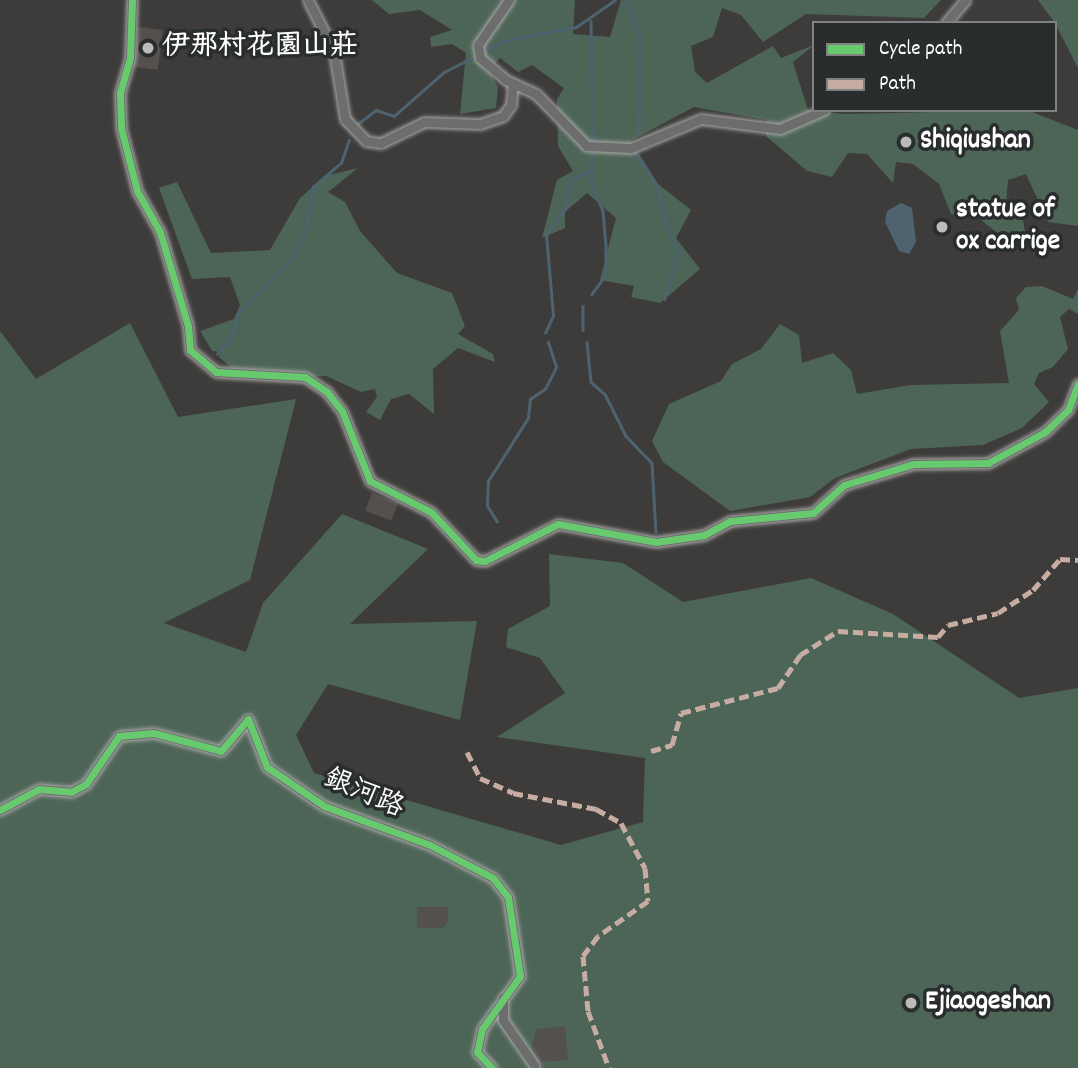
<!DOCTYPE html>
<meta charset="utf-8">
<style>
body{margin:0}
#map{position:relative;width:1078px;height:1068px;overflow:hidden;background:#3d3c3a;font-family:Dekko,"LXGW WenKai TC",sans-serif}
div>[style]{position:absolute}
.green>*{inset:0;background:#4d6557}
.water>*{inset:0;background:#4e6370}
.stream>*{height:2.5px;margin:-1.25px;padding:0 1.25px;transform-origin:1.25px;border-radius:1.25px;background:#4e6370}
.building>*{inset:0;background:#53504d;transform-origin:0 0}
.roads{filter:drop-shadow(0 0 2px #a8a7a6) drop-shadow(0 0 2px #a8a7a6)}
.minor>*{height:9px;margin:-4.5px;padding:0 4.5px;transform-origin:4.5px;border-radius:4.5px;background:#6d6d6d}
.quiet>*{height:5px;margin-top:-2.5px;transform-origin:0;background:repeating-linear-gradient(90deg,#c7aca2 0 10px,transparent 0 15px)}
.cycleway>*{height:7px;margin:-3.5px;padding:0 3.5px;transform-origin:3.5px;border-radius:3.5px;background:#67ca6e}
.dots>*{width:19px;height:19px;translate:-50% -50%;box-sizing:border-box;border:4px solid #2a2d2e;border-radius:50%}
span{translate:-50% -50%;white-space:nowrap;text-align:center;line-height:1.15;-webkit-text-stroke:7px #2a2d2e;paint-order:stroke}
.poi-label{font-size:28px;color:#fff;font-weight:700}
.left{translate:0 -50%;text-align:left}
.street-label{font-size:28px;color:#fff}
.legend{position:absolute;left:812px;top:21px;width:245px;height:91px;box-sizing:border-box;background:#2a2d2e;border:2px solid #7f8182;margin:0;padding:9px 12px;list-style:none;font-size:21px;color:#fff}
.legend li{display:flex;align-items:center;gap:14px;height:35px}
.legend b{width:35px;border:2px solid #7f8182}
</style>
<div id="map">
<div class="green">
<i style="clip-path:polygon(372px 0,575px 0,573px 34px,610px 37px,621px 0,941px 0,924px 18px,806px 14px,763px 42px,741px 15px,722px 8px,713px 37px,691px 46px,695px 72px,707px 83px,773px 46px,781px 58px,814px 45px,793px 62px,808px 110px,844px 114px,1027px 110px,1078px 130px,1078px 226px,1048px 222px,1026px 174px,1008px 180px,1006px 204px,1020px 200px,1027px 245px,1009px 242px,977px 217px,951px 214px,939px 184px,913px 164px,896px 162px,893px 183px,867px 154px,848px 153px,832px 177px,807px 171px,766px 136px,767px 120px,694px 107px,630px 141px,653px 180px,691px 210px,676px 238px,700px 269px,660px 303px,631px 297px,634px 286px,600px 280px,616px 218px,587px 193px,565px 212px,565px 228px,542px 238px,557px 180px,573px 171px,558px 146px,557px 99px,564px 88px,532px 65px,518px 72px,500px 58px,489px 71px,498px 87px,496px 108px,460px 114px,466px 53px,452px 44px,431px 47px,430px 37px,452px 30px,420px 10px,389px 14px)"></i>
<i style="clip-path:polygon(1038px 0,1078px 0,1078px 68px,1055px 23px)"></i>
<i style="clip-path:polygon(358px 168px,328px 192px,345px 202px,360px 231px,397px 273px,452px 293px,465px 326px,458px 334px,493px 354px,495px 362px,458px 348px,433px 369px,434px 414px,409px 394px,391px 399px,380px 420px,366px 412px,377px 397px,375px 389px,361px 392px,326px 376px,244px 379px,219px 357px,220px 352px,212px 351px,200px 331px,234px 319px,240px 305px,230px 277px,192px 279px,159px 188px,177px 182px,211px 253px,270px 250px,300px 198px,325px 176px)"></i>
<i style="clip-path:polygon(1042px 286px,1073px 299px,1078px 289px,1078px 314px,1069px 309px,1060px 317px,1068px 349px,1053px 367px,1039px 373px,1034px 384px,1049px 402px,1022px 428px,983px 445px,911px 449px,835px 478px,810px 497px,730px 511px,663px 462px,652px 441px,669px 404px,721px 381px,732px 364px,761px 349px,780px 324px,799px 335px,802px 363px,833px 353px,851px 370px,857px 394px,911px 385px,1009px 383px,1000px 331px,1019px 310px,1016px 298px,1026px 287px)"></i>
<i style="clip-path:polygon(130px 323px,178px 417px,296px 399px,250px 580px,164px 623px,246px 652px,263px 603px,342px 514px,428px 549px,350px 624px,477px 621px,460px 720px,328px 684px,296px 735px,314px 773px,561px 845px,643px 822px,645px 758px,497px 737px,565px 693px,540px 658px,506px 647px,508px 629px,550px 606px,549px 554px,623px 563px,683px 602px,811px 578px,893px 614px,1019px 698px,1078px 688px,1078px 1068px,0 1068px,0 331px,36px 379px)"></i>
</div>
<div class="water">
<i style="clip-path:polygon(901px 203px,912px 208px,916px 242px,909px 254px,899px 251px,885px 222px,887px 211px)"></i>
</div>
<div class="stream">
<i style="left:625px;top:0;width:39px;rotate:67deg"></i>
<i style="left:640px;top:36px;width:98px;rotate:90.6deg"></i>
<i style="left:591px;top:21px;width:123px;rotate:89.1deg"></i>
<i style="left:488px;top:49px;width:21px;rotate:-25deg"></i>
<i style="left:507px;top:40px;width:70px;rotate:-10.7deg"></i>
<i style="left:576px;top:27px;width:47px;rotate:-34.7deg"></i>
<i style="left:356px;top:125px;width:25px;rotate:-37deg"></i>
<i style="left:376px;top:110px;width:19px;rotate:18deg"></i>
<i style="left:394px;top:116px;width:67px;rotate:-41.3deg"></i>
<i style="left:444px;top:72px;width:30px;rotate:-27deg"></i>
<i style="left:637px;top:153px;width:40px;rotate:58deg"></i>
<i style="left:658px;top:187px;width:42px;rotate:77.6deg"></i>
<i style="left:667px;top:228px;width:27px;rotate:63deg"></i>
<i style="left:679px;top:252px;width:49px;rotate:106.6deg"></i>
<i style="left:592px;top:154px;width:32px;rotate:90deg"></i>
<i style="left:592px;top:186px;width:27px;rotate:66deg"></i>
<i style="left:603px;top:211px;width:36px;rotate:85deg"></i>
<i style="left:606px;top:247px;width:28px;rotate:90deg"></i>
<i style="left:606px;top:275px;width:24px;rotate:126deg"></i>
<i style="left:583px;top:306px;width:24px;rotate:90deg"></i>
<i style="left:545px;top:333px;width:19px;rotate:-65deg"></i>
<i style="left:553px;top:316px;width:81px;rotate:-94.9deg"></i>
<i style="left:546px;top:235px;width:32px;rotate:-54deg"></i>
<i style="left:565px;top:209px;width:29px;rotate:-78deg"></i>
<i style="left:571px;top:181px;width:23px;rotate:-31deg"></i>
<i style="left:587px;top:342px;width:40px;rotate:84.3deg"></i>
<i style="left:591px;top:382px;width:18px;rotate:41deg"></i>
<i style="left:605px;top:394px;width:47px;rotate:63.4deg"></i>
<i style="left:626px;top:436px;width:37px;rotate:46deg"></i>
<i style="left:652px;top:463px;width:69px;rotate:86.7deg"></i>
<i style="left:217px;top:354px;width:21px;rotate:-49deg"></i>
<i style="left:231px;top:338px;width:25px;rotate:-74deg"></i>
<i style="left:238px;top:314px;width:79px;rotate:-46deg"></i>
<i style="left:293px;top:257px;width:28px;rotate:-64deg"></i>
<i style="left:305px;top:232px;width:46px;rotate:-79.9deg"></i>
<i style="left:313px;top:187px;width:37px;rotate:-41deg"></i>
<i style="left:341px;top:163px;width:24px;rotate:-71deg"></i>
<i style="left:497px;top:522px;width:19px;rotate:-122deg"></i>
<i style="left:487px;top:506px;width:25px;rotate:-88deg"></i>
<i style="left:488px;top:481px;width:75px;rotate:-57.6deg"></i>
<i style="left:528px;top:418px;width:19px;rotate:-84deg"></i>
<i style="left:530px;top:399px;width:18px;rotate:-34deg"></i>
<i style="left:545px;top:389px;width:25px;rotate:-63deg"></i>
<i style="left:556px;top:367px;width:26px;rotate:-108deg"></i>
</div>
<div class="building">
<i style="left:138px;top:27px;width:25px;height:40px;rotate:7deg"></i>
<i style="left:372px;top:493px;width:28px;height:19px;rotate:21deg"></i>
<i style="clip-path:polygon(417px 907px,448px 907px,448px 921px,443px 928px,417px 928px)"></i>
<i style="clip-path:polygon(565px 1026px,568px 1060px,540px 1062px,531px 1049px,536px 1029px)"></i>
</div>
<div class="roads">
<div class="minor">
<i style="left:132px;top:0;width:58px;rotate:92deg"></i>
<i style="left:130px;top:58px;width:37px;rotate:106deg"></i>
<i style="left:120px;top:94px;width:34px;rotate:88deg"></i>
<i style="left:121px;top:128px;width:65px;rotate:75.7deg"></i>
<i style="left:137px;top:191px;width:47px;rotate:60.7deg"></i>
<i style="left:160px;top:232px;width:98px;rotate:73.4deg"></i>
<i style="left:188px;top:326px;width:24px;rotate:85deg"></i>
<i style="left:190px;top:350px;width:34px;rotate:40deg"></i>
<i style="left:216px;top:372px;width:89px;rotate:3.2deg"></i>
<i style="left:305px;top:377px;width:27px;rotate:34deg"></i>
<i style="left:327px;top:392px;width:24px;rotate:52deg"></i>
<i style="left:342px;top:411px;width:75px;rotate:68.2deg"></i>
<i style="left:370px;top:481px;width:68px;rotate:26.9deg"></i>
<i style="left:431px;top:512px;width:66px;rotate:46.8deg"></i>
<i style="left:476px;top:560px;width:9px;rotate:6deg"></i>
<i style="left:485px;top:561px;width:82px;rotate:-26.9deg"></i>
<i style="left:558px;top:524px;width:100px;rotate:10.4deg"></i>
<i style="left:656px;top:542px;width:49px;rotate:-8.3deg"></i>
<i style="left:704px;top:535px;width:30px;rotate:-28deg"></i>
<i style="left:730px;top:521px;width:83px;rotate:-5.5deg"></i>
<i style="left:813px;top:513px;width:42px;rotate:-42.1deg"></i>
<i style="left:844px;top:485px;width:72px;rotate:-16.9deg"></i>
<i style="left:913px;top:464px;width:75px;rotate:-0.8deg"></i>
<i style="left:988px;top:463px;width:65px;rotate:-28.5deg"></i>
<i style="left:1045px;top:432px;width:32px;rotate:-44deg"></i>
<i style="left:1068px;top:410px;width:28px;rotate:-69deg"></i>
<i style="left:308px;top:0;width:58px;rotate:63.4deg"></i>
<i style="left:334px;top:52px;width:68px;rotate:80.7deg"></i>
<i style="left:345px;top:119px;width:30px;rotate:46deg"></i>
<i style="left:366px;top:141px;width:15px;rotate:8deg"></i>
<i style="left:381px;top:143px;width:48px;rotate:-26deg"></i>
<i style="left:424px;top:122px;width:56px;rotate:2deg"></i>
<i style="left:480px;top:124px;width:24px;rotate:-19deg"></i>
<i style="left:503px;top:116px;width:14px;rotate:-54deg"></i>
<i style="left:511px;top:105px;width:21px;rotate:-85deg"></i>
<i style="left:509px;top:0;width:55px;rotate:124.6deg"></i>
<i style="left:478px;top:45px;width:13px;rotate:81deg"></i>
<i style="left:480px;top:58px;width:34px;rotate:40deg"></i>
<i style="left:506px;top:80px;width:33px;rotate:25deg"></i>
<i style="left:536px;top:94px;width:73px;rotate:45.6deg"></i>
<i style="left:587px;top:146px;width:44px;rotate:2.6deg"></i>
<i style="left:631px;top:148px;width:76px;rotate:-22.5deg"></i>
<i style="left:701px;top:119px;width:80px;rotate:7.2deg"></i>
<i style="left:780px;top:129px;width:48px;rotate:-23.4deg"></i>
<i style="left:946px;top:23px;width:30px;rotate:-50deg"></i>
<i style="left:0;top:810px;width:44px;rotate:-28.3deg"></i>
<i style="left:39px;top:789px;width:32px;rotate:5deg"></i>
<i style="left:71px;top:792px;width:17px;rotate:-28deg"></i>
<i style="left:86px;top:784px;width:58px;rotate:-55.5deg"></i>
<i style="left:119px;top:736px;width:35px;rotate:-5deg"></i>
<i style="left:154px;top:733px;width:69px;rotate:15deg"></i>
<i style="left:221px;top:751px;width:42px;rotate:-49.8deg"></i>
<i style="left:248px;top:719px;width:52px;rotate:68.4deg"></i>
<i style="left:267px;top:767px;width:69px;rotate:34.4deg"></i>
<i style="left:324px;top:806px;width:113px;rotate:20.2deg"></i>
<i style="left:430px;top:845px;width:71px;rotate:27.6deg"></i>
<i style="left:493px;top:878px;width:24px;rotate:52deg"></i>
<i style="left:508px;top:897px;width:80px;rotate:81.4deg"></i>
<i style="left:520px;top:976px;width:65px;rotate:125.6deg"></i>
<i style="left:482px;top:1029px;width:24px;rotate:102deg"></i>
<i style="left:477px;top:1052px;width:22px;rotate:47deg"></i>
<i style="left:503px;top:998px;width:22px;rotate:90deg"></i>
<i style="left:503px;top:1020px;width:55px;rotate:55.4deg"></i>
</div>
</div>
<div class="quiet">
<i style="left:651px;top:751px;width:22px;rotate:-16deg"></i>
<i style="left:672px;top:745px;width:33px;rotate:-74deg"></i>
<i style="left:681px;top:713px;width:100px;rotate:-14.5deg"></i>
<i style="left:778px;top:688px;width:40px;rotate:-56deg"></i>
<i style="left:800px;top:655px;width:45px;rotate:-32.3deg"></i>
<i style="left:838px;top:631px;width:100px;rotate:3.4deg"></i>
<i style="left:938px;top:637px;width:16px;rotate:-50deg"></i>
<i style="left:948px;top:625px;width:51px;rotate:-13.5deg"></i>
<i style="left:998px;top:613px;width:42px;rotate:-33.3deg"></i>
<i style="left:1033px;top:590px;width:41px;rotate:-48.9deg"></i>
<i style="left:1060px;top:559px;width:18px;rotate:3deg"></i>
<i style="left:467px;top:752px;width:29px;rotate:63deg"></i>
<i style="left:480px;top:778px;width:36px;rotate:24deg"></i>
<i style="left:513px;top:793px;width:85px;rotate:10.9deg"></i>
<i style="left:596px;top:809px;width:29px;rotate:29deg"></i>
<i style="left:621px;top:823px;width:51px;rotate:61.9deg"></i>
<i style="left:645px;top:868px;width:33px;rotate:85deg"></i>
<i style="left:648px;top:901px;width:61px;rotate:145deg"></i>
<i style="left:598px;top:936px;width:25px;rotate:127deg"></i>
<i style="left:583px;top:956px;width:55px;rotate:84.8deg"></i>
<i style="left:588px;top:1011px;width:61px;rotate:69.8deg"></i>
</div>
<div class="cycleway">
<i style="left:132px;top:0;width:58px;rotate:92deg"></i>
<i style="left:130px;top:58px;width:37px;rotate:106deg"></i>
<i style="left:120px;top:94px;width:34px;rotate:88deg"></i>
<i style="left:121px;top:128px;width:65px;rotate:75.7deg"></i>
<i style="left:137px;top:191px;width:47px;rotate:60.7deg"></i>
<i style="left:160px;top:232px;width:98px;rotate:73.4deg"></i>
<i style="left:188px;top:326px;width:24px;rotate:85deg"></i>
<i style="left:190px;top:350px;width:34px;rotate:40deg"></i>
<i style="left:216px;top:372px;width:89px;rotate:3.2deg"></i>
<i style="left:305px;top:377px;width:27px;rotate:34deg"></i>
<i style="left:327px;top:392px;width:24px;rotate:52deg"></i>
<i style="left:342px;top:411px;width:75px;rotate:68.2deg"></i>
<i style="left:370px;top:481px;width:68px;rotate:26.9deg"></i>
<i style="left:431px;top:512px;width:66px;rotate:46.8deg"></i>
<i style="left:476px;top:560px;width:9px;rotate:6deg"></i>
<i style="left:485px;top:561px;width:82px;rotate:-26.9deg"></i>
<i style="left:558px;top:524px;width:100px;rotate:10.4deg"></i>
<i style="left:656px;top:542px;width:49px;rotate:-8.3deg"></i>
<i style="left:704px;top:535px;width:30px;rotate:-28deg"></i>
<i style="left:730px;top:521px;width:83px;rotate:-5.5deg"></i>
<i style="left:813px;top:513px;width:42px;rotate:-42.1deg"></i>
<i style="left:844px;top:485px;width:72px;rotate:-16.9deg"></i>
<i style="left:913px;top:464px;width:75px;rotate:-0.8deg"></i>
<i style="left:988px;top:463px;width:65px;rotate:-28.5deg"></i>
<i style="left:1045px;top:432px;width:32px;rotate:-44deg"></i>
<i style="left:1068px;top:410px;width:28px;rotate:-69deg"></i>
<i style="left:0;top:810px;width:44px;rotate:-28.3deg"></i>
<i style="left:39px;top:789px;width:32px;rotate:5deg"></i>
<i style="left:71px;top:792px;width:17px;rotate:-28deg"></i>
<i style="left:86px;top:784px;width:58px;rotate:-55.5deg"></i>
<i style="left:119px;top:736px;width:35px;rotate:-5deg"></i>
<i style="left:154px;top:733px;width:69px;rotate:15deg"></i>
<i style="left:221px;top:751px;width:42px;rotate:-49.8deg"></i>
<i style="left:248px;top:719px;width:52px;rotate:68.4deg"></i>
<i style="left:267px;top:767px;width:69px;rotate:34.4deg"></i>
<i style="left:324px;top:806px;width:113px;rotate:20.2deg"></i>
<i style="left:430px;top:845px;width:71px;rotate:27.6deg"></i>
<i style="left:493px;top:878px;width:24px;rotate:52deg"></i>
<i style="left:508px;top:897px;width:80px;rotate:81.4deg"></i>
<i style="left:520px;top:976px;width:65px;rotate:125.6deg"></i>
<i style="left:482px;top:1029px;width:24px;rotate:102deg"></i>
<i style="left:477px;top:1052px;width:22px;rotate:47deg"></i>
</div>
<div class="dots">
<i style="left:148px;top:48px;background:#bbbbba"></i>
<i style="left:906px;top:142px;background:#bbbbba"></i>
<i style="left:942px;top:227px;background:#bbbbba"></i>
<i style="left:911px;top:1003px;background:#bbbbba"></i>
</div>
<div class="poi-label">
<span class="left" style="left:162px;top:48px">伊那村花園山莊</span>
<span class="left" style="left:920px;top:142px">Shiqiushan</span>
<span class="left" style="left:956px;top:227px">statue of<br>ox carrige</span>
<span class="left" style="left:925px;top:1003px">Ejiaogeshan</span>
</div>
<div class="street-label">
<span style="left:363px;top:795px;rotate:23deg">銀河路</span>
</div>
<ul class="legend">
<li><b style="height:9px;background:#67ca6e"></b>Cycle path</li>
<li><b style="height:9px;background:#c7aca2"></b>Path</li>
</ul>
</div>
